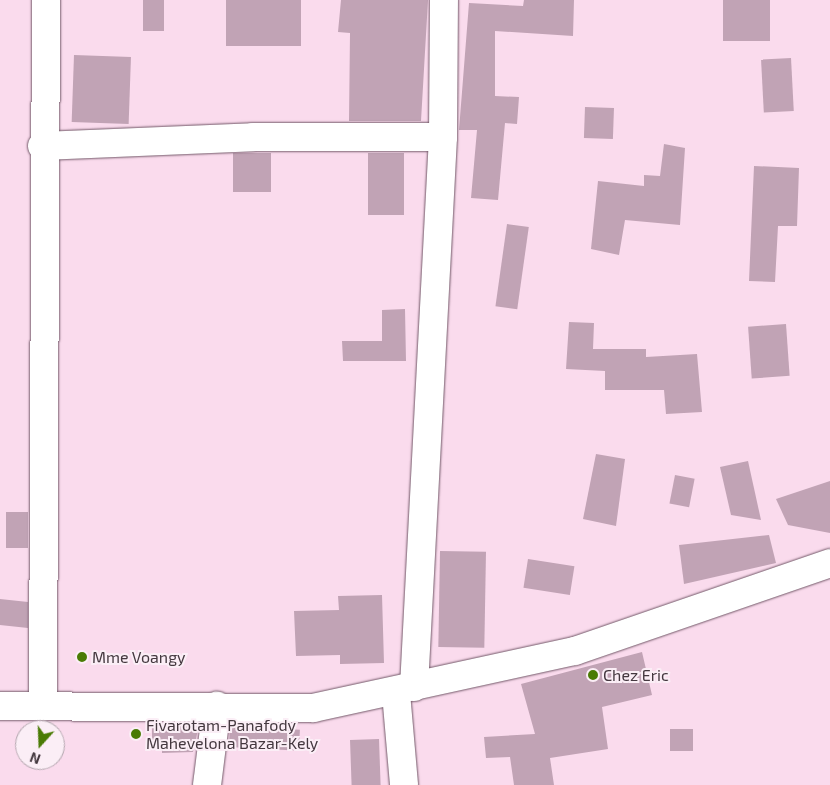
<!DOCTYPE html>
<style>
body{margin:0}
#map{position:relative;width:830px;height:785px;overflow:hidden;background:#fadbed;font-family:"Exo 2",sans-serif}
div>[style]{position:absolute}
.building>*{inset:0;background:#c1a3b5;transform-origin:0 0}
.roads{filter:drop-shadow(0 0 1px #735969) drop-shadow(0 0 1px #735969)}
.minor>*{height:28px;margin:-14px;padding:0 14px;transform-origin:14px;border-radius:14px;background:#fff}
.major>*{height:28px;margin:-14px;padding:0 14px;transform-origin:14px;border-radius:14px;background:#fff}
.dots>*{width:14px;height:14px;translate:-50% -50%;box-sizing:border-box;border:2px solid #fbeef6;border-radius:50%}
span{translate:-50% -50%;white-space:nowrap;text-align:center;line-height:1.15;-webkit-text-stroke:4px #fbeef6;paint-order:stroke}
.poi-label{font-size:16px;color:#44383f}
.left{translate:0 -50%;text-align:left}
.north{position:absolute;left:15px;top:720px;width:50px;height:50px;box-sizing:border-box;background:#fbeef6;border:1px solid #b2a5ad;border-radius:50%;rotate:200deg;font-size:14px;font-weight:700;line-height:20px;text-align:center;color:#44383f}
.north::after{content:'';display:block;margin:auto;width:18px;height:22px;background:#4a7b05;clip-path:polygon(50% 0,100% 100%,50% 72%,0 100%)}
</style>
<div id="map">
<div class="building">
<i style="left:143px;top:0;width:21px;height:31px"></i>
<i style="left:226px;top:0;width:75px;height:46px"></i>
<i style="clip-path:polygon(341px 0,428px 0,421px 121px,349px 121px,350px 33px,338px 32px)"></i>
<i style="clip-path:polygon(524px 0,574px 0,573px 36px,495px 31px,495px 96px,519px 97px,517px 124px,505px 123px,498px 200px,471px 198px,477px 130px,459px 130px,469px 3px,523px 6px)"></i>
<i style="left:723px;top:0;width:47px;height:41px"></i>
<i style="left:74px;top:55px;width:57px;height:67px;rotate:2deg"></i>
<i style="left:791px;top:58px;width:53px;height:30px;rotate:87deg"></i>
<i style="left:585px;top:107px;width:29px;height:31px;rotate:2deg"></i>
<i style="clip-path:polygon(664px 144px,685px 148px,680px 225px,625px 220px,619px 255px,591px 249px,598px 181px,644px 186px,644px 175px,660px 176px)"></i>
<i style="left:233px;top:153px;width:38px;height:39px"></i>
<i style="left:368px;top:153px;width:36px;height:62px"></i>
<i style="clip-path:polygon(754px 166px,799px 168px,797px 226px,778px 226px,775px 282px,749px 281px)"></i>
<i style="left:507px;top:224px;width:22px;height:83px;rotate:8deg"></i>
<i style="clip-path:polygon(405px 309px,406px 361px,343px 361px,342px 341px,382px 341px,382px 310px)"></i>
<i style="clip-path:polygon(569px 322px,594px 323px,593px 349px,646px 349px,646px 357px,697px 354px,702px 412px,666px 414px,664px 390px,605px 390px,605px 371px,566px 369px)"></i>
<i style="left:786px;top:324px;width:52px;height:38px;rotate:86deg"></i>
<i style="clip-path:polygon(596px 454px,625px 459px,616px 526px,583px 519px)"></i>
<i style="clip-path:polygon(748px 461px,761px 520px,731px 515px,720px 467px)"></i>
<i style="left:675px;top:475px;width:20px;height:29px;rotate:11deg"></i>
<i style="clip-path:polygon(830px 481px,830px 533px,788px 525px,776px 499px)"></i>
<i style="left:6px;top:512px;width:22px;height:36px"></i>
<i style="clip-path:polygon(769px 535px,776px 563px,684px 584px,679px 545px)"></i>
<i style="left:440px;top:551px;width:46px;height:96px;rotate:1deg"></i>
<i style="left:528px;top:559px;width:47px;height:29px;rotate:9deg"></i>
<i style="clip-path:polygon(382px 595px,384px 663px,340px 664px,340px 655px,296px 656px,294px 611px,339px 610px,338px 596px)"></i>
<i style="clip-path:polygon(0 599px,28px 602px,28px 628px,0 625px)"></i>
<i style="clip-path:polygon(642px 652px,652px 695px,602px 707px,608px 749px,550px 758px,554px 785px,514px 785px,510px 757px,486px 758px,484px 737px,535px 734px,521px 684px)"></i>
<i style="clip-path:polygon(199px 725px,193px 752px,162px 753px,162px 742px,152px 742px,152px 727px)"></i>
<i style="left:230px;top:726px;width:70px;height:21px;rotate:3deg"></i>
<i style="left:670px;top:729px;width:23px;height:22px"></i>
<i style="left:379px;top:739px;width:46px;height:29px;rotate:88deg"></i>
</div>
<div class="roads">
<div class="minor">
<i style="left:42px;top:146px;width:211px;rotate:-2.4deg"></i>
<i style="left:253px;top:137px;width:190px"></i>
<i style="left:414px;top:687px;width:551px;rotate:-86.98deg"></i>
<i style="left:443px;top:137px;width:137px;rotate:-89.6deg"></i>
<i style="left:396px;top:693px;width:92px;rotate:85deg"></i>
<i style="left:43px;top:703px;width:703px;rotate:-89.76deg"></i>
<i style="left:207px;top:785px;width:80px;rotate:-82.8deg"></i>
</div>
<div class="major">
<i style="left:0;top:706px;width:313px;rotate:0.4deg"></i>
<i style="left:313px;top:708px;width:268px;rotate:-12.3deg"></i>
<i style="left:575px;top:651px;width:270px;rotate:-19deg"></i>
</div>
</div>
<div class="dots">
<i style="left:82px;top:657px;background:#4a7b05"></i>
<i style="left:593px;top:675px;background:#4a7b05"></i>
<i style="left:136px;top:734px;background:#4a7b05"></i>
</div>
<div class="poi-label">
<span class="left" style="left:92px;top:657px">Mme Voangy</span>
<span class="left" style="left:603px;top:675px">Chez Eric</span>
<span class="left" style="left:146px;top:734px">Fivarotam-Panafody<br>Mahevelona Bazar-Kely</span>
</div>
<div class="north">N</div>
</div>
